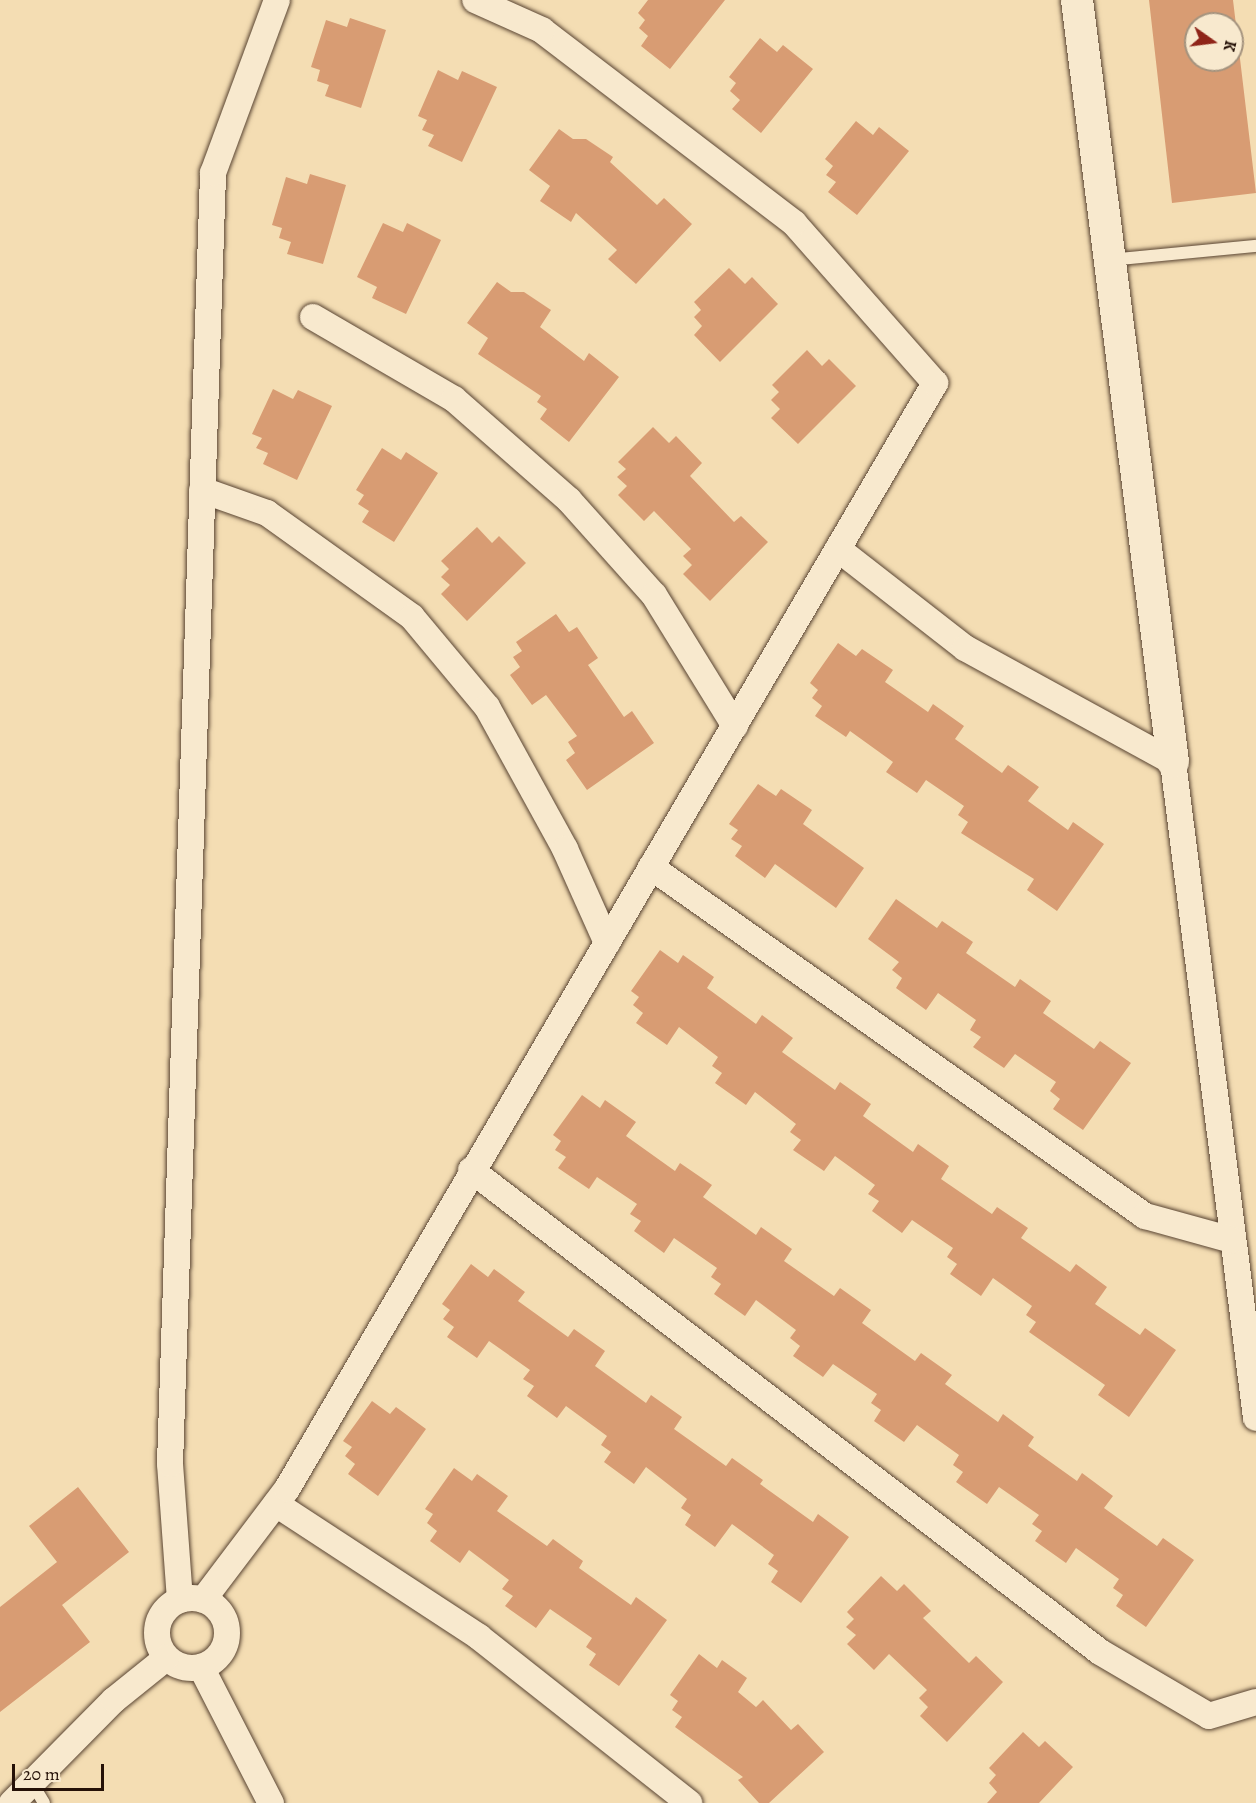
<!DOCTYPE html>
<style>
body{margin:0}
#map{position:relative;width:1256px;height:1803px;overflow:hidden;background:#f4ddb3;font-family:Alegreya,serif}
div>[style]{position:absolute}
.building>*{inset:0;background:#d89c73}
.roads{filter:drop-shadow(0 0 2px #594432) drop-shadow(0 0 2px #594432)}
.service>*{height:12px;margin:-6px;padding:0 6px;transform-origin:6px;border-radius:6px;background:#f8e9ce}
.minor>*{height:26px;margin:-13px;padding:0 13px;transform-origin:13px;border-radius:13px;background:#f8e9ce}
.minor>.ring{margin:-13px;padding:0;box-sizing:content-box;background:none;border:26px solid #f8e9ce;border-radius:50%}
.tertiary>*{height:32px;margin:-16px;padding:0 16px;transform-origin:16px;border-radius:16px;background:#f8e9ce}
span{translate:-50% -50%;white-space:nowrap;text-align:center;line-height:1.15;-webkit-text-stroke:6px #f8e9ce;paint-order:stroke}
.north{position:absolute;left:1184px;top:12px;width:60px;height:60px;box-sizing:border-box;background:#f8e9ce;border:2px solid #a4937e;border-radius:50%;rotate:104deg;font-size:16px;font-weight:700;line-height:24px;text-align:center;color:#251107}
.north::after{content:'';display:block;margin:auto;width:21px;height:27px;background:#8f2418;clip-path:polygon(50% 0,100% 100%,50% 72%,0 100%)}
.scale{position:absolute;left:12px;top:1764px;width:92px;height:27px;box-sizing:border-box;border:3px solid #251107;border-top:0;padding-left:8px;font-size:18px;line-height:21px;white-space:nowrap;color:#251107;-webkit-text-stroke:4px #f8e9ce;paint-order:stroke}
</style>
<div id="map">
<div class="building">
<i style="clip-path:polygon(648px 0,725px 0,670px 69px,641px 46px,648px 36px,639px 28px,645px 20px,638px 13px)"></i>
<i style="clip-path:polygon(evenodd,1149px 0,1233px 0,1256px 193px,1172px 203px,1149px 0,1196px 24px,1232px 24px,1232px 60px,1196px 60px,1196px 24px)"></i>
<i style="clip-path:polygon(350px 18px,386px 30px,361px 108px,325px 96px,329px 85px,317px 81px,320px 70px,311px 67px,326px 20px,347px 27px)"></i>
<i style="clip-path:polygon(760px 38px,777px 52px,783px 45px,813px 69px,761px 133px,732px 109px,740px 100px,730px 91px,736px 83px,729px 77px)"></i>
<i style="clip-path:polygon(438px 70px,458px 80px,462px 71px,497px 87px,462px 162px,428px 146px,434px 135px,422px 130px,427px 120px,418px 116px)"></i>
<i style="clip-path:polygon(856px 121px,873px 135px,879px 127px,909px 151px,857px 215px,828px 192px,836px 182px,826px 175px,833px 166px,825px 159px)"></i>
<i style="clip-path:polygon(559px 129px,573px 139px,586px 139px,613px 157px,610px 162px,657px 205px,664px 198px,692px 224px,636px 284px,608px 259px,617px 250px,576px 213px,571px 222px,540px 201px,550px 186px,529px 170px)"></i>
<i style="clip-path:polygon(310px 174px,346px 185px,323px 264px,287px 254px,291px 242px,279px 238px,282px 228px,272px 225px,286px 177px,307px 184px)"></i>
<i style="clip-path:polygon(383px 223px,403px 232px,407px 223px,441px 240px,406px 314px,372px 298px,377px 287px,357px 277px)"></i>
<i style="clip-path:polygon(729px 268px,745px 284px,752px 277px,778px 304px,720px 362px,694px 335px,702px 326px,694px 317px,701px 310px,694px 302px)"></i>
<i style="clip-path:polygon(497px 282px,511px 292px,524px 292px,551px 310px,540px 327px,584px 361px,589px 353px,619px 377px,569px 442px,540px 419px,547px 409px,537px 402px,541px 396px,478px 354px,488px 338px,467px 323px)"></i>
<i style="clip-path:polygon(807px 350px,822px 366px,829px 359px,856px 386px,798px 444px,771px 418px,780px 409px,771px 400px,779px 392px,772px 385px)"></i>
<i style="clip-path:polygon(273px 389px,293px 399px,298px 390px,332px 406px,297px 480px,263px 464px,268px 453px,256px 448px,262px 438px,252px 434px)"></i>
<i style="clip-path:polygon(653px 427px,669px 443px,676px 436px,702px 463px,690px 476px,734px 522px,741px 516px,768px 542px,710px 601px,683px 574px,692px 565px,683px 556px,691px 549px,654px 511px,644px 521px,618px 495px,627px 486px,617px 477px,626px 469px,618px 462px)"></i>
<i style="clip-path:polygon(382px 448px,401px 460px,406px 452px,438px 473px,394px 542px,362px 522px,369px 511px,358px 504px,364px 495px,356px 490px)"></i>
<i style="clip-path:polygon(477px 527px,492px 543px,499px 536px,526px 563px,467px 621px,441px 594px,450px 585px,441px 577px,449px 569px,441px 561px)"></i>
<i style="clip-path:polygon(556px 614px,569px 632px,577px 627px,598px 658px,588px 665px,624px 717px,632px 711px,654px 743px,587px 790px,566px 760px,575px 753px,568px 742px,577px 736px,546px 695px,532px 705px,510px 675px,520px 667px,513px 657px,522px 651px,516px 642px)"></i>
<i style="clip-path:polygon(838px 643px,856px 656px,862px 649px,893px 670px,885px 682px,928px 712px,933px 704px,964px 726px,955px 739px,1002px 773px,1008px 765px,1039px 787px,1028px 801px,1068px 830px,1073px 822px,1104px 844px,1057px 911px,1027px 890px,1034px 879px,961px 833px,968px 822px,958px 815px,964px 806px,926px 780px,917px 793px,886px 772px,893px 762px,850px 731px,846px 737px,815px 716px,822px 706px,812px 698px,818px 690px,810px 683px)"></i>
<i style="clip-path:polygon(758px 784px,776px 796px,781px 789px,812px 810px,803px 824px,864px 868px,836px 908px,775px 864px,765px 878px,735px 856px,742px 846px,731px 839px,738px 830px,729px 824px)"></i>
<i style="clip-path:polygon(896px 899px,937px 928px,942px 921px,973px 942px,966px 953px,1015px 987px,1020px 979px,1051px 1001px,1043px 1013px,1094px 1049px,1100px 1041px,1131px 1063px,1083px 1130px,1053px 1109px,1060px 1099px,1050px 1091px,1056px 1082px,1015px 1054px,1004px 1068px,973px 1047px,981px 1037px,970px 1030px,976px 1020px,938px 993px,926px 1010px,896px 988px,902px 978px,892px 970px,899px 962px,868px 939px)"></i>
<i style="clip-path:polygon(660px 950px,678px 963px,683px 955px,714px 977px,707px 988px,756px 1024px,762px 1015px,793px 1038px,782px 1052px,835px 1090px,840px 1082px,871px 1104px,863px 1116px,913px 1152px,918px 1144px,949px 1166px,941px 1179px,992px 1214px,997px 1207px,1028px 1228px,1021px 1238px,1070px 1272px,1076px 1264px,1107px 1287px,1095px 1304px,1140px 1335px,1145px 1328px,1176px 1350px,1129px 1417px,1098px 1395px,1105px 1385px,1029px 1332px,1036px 1322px,1026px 1315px,1032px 1306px,993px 1278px,981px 1296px,950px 1274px,957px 1264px,947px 1257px,953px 1248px,912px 1220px,902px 1233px,872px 1211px,879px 1201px,868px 1194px,875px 1185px,835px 1156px,824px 1171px,793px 1150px,801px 1140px,790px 1132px,796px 1124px,755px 1092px,746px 1105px,715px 1083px,722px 1073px,712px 1066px,718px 1057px,679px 1027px,667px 1045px,636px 1023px,643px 1013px,633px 1005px,639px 997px,631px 991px)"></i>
<i style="clip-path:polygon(582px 1095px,600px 1108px,605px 1100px,636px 1122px,626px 1136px,675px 1171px,680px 1163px,712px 1185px,703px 1197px,756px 1235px,761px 1227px,792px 1249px,784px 1261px,834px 1296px,840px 1288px,871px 1310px,862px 1323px,915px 1361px,921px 1353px,952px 1375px,945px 1384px,998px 1422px,1003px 1414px,1034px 1437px,1028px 1446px,1077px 1481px,1082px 1473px,1113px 1496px,1104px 1508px,1157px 1546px,1163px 1538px,1194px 1560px,1146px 1627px,1116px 1606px,1123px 1595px,1113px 1588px,1119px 1579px,1076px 1548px,1066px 1563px,1035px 1541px,1042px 1531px,1032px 1524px,1039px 1515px,999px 1487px,987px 1504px,956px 1482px,963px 1472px,953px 1465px,959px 1455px,917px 1425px,904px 1442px,874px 1421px,881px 1410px,871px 1403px,877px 1394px,833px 1364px,823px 1377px,793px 1356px,800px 1346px,790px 1338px,796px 1330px,756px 1300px,745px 1316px,714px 1294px,721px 1284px,711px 1277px,717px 1268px,674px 1238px,664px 1253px,634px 1231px,641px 1221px,630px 1214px,637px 1204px,597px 1177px,589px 1189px,558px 1168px,566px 1157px,555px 1150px,561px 1141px,553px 1135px)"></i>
<i style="clip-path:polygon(471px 1264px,488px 1277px,494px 1269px,525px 1292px,518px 1301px,568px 1337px,574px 1329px,605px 1351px,595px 1366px,646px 1403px,651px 1395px,682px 1417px,674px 1429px,726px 1466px,732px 1458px,763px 1480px,760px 1484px,813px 1522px,818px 1514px,849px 1537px,801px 1603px,771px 1582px,778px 1571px,768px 1564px,774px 1555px,732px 1524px,715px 1547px,685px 1525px,691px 1515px,681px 1508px,687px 1499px,646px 1467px,634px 1484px,604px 1462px,611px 1452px,601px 1445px,607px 1436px,566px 1406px,557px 1418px,527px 1396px,534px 1386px,523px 1379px,530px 1370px,489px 1341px,477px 1358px,447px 1337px,454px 1327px,443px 1319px,450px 1310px,442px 1304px)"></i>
<i style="clip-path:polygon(372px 1401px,390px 1414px,396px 1407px,426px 1429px,378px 1496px,348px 1474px,355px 1464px,345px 1456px,352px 1447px,343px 1441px)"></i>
<i style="clip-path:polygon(454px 1468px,472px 1481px,477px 1474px,508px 1496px,497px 1511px,547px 1546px,553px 1539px,583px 1561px,579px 1568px,631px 1605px,636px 1597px,667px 1620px,619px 1686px,589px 1665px,596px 1654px,586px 1647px,592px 1638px,550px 1609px,536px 1628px,505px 1606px,513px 1596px,502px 1589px,509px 1580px,469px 1550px,460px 1563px,430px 1541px,437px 1531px,427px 1523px,433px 1514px,425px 1509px)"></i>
<i style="clip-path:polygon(78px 1487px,129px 1552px,62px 1605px,90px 1642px,0 1712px,0 1607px,57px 1562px,29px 1526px)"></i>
<i style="clip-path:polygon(881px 1576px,897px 1591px,904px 1584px,931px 1611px,923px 1618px,969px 1663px,976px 1656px,1003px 1682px,947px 1742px,920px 1716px,928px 1707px,919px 1698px,927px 1690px,889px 1654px,874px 1670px,847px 1644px,856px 1635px,846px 1627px,854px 1619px,847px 1612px)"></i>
<i style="clip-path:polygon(699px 1654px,717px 1668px,722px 1660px,747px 1678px,738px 1692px,756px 1707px,763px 1700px,791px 1730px,798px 1724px,824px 1752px,769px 1803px,759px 1803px,738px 1780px,743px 1777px,675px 1727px,682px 1717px,672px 1710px,678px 1701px,670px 1695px)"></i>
<i style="clip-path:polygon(1023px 1732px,1039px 1747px,1045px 1741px,1073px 1767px,1039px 1803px,987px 1803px,997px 1792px,989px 1783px,996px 1775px,989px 1768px)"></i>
</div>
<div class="roads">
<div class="service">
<i style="left:1110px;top:260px;width:147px;rotate:-5.5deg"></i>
<i style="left:32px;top:1783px;width:23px;rotate:59deg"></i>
</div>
<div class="minor">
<i style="left:313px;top:317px;width:163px;rotate:30.2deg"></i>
<i style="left:454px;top:399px;width:153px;rotate:41.3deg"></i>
<i style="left:569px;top:500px;width:127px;rotate:48.2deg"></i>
<i style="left:654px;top:595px;width:154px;rotate:58.3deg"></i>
<i style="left:202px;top:490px;width:69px;rotate:19.5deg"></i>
<i style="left:267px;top:513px;width:178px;rotate:35.6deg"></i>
<i style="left:412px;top:617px;width:117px;rotate:50.2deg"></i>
<i style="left:487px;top:707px;width:162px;rotate:61.2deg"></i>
<i style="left:565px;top:849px;width:103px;rotate:65.9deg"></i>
<i style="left:838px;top:549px;width:161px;rotate:37.9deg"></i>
<i style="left:965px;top:648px;width:237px;rotate:28.7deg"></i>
<i style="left:1173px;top:762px;width:661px;rotate:82.79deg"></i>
<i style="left:651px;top:867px;width:605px;rotate:35.24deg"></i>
<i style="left:1145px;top:1216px;width:90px;rotate:15.4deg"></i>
<i style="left:471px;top:1170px;width:792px;rotate:37.46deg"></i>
<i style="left:1100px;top:1652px;width:126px;rotate:30.4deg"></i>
<i style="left:1209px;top:1716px;width:49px;rotate:-16.6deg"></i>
<i style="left:276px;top:1504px;width:243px;rotate:33.2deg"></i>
<i style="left:479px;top:1637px;width:268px;rotate:38.3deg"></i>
<i class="ring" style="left:157px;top:1598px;width:44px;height:44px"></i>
<i style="left:180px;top:1600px;width:136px;rotate:-94.2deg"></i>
<i style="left:170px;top:1464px;width:1292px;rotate:-88.09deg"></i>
<i style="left:213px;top:173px;width:184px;rotate:-69.7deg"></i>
<i style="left:203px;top:1600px;width:139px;rotate:-52.9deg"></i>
<i style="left:287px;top:1489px;width:1282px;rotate:-59.63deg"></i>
<i style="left:935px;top:383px;width:213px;rotate:-131.4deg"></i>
<i style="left:794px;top:223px;width:317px;rotate:-142.6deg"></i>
<i style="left:542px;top:30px;width:73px;rotate:-155.9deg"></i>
<i style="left:201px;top:1667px;width:153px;rotate:62.8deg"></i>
<i style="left:12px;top:1803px;width:145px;rotate:-45.3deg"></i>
<i style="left:114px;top:1700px;width:67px;rotate:-38.9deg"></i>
</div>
<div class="tertiary">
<i style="left:1077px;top:0;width:768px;rotate:82.82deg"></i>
</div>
</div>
<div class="north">K</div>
<div class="scale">20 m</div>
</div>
